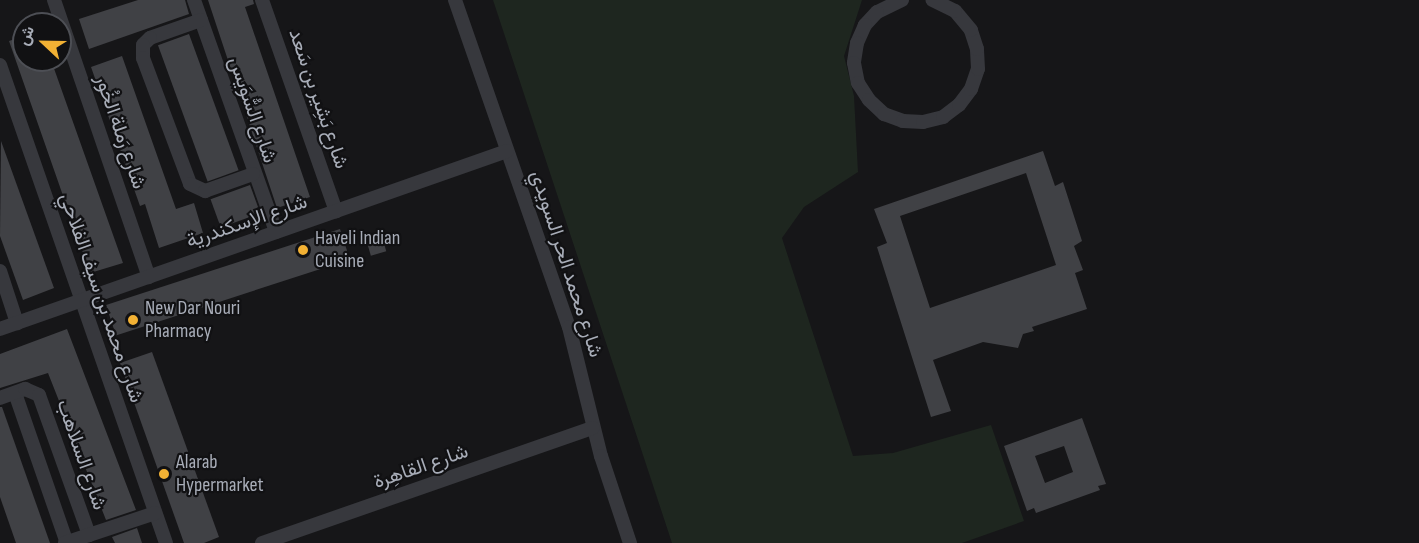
<!DOCTYPE html>
<meta charset="utf-8">
<style>
body{margin:0}
#map{position:relative;width:1419px;height:543px;overflow:hidden;background:#161618;font-family:"Sofia Sans Condensed",Vazirmatn,sans-serif}
div>[style]{position:absolute}
.green>*{inset:0;background:#1e261f}
.building>*{inset:0;background:#404145;transform-origin:0 0}
.minor>*{height:14px;margin:-7px;padding:0 7px;transform-origin:7px;border-radius:7px;background:#37383d}
.dots>*{width:16px;height:16px;translate:-50% -50%;box-sizing:border-box;border:3px solid #111113;border-radius:50%}
span{translate:-50% -50%;white-space:nowrap;text-align:center;line-height:1.15;-webkit-text-stroke:4.5px #111113;paint-order:stroke}
.street-label{font-size:20px;color:#a8adb8}
.poi-label{font-size:20px;color:#a8adb8}
.left{translate:0 -50%;text-align:left}
.north{position:absolute;left:12px;top:12px;width:60px;height:60px;box-sizing:border-box;background:#111113;border:2px solid #4d4f55;border-radius:50%;rotate:292deg;font-size:16px;font-weight:700;line-height:24px;text-align:center;color:#a8adb8}
.north::after{content:'';display:block;margin:auto;width:21px;height:27px;background:#f2b134;clip-path:polygon(50% 0,100% 100%,50% 72%,0 100%)}
</style>
<div id="map">
<div class="green">
<i style="clip-path:polygon(493px 0,862px 0,844px 56px,854px 96px,858px 172px,804px 207px,782px 238px,853px 456px,893px 453px,991px 425px,1024px 521px,962px 543px,672px 543px)"></i>
</div>
<div class="building">
<i style="clip-path:polygon(138px 0,185px 0,189px 14px,89px 49px,79px 19px)"></i>
<i style="clip-path:polygon(208px 0,253px 0,254px 4px,245px 7px,310px 197px,277px 208px)"></i>
<i style="left:189px;top:34px;width:145px;height:33px;rotate:70deg"></i>
<i style="clip-path:polygon(24px 36px,24px 60px,51px 60px,123px 263px,90px 273px,9px 41px)"></i>
<i style="clip-path:polygon(122px 56px,176px 209px,194px 203px,203px 233px,159px 248px,145px 204px,140px 206px,91px 67px)"></i>
<i style="clip-path:polygon(1px 141px,54px 288px,23px 300px,0 236px)"></i>
<i style="clip-path:polygon(evenodd,1043px 151px,1055px 186px,1063px 182px,1082px 241px,1074px 246px,1083px 270px,1075px 273px,1087px 309px,1032px 327px,1034px 331px,1023px 334px,1018px 348px,983px 342px,933px 360px,951px 411px,931px 417px,877px 247px,887px 243px,874px 209px,1043px 151px,1026px 173px,1056px 265px,930px 308px,900px 216px,1026px 173px)"></i>
<i style="left:250px;top:185px;width:30px;height:42px;rotate:70deg"></i>
<i style="left:340px;top:229px;width:32px;height:246px;rotate:72deg"></i>
<i style="left:381px;top:233px;width:19px;height:16px;rotate:74deg"></i>
<i style="clip-path:polygon(67px 329px,136px 510px,106px 520px,48px 373px,0 388px,0 354px)"></i>
<i style="clip-path:polygon(152px 352px,219px 537px,204px 543px,184px 543px,120px 363px)"></i>
<i style="clip-path:polygon(0 407px,2px 407px,50px 543px,16px 543px,0 497px)"></i>
<i style="clip-path:polygon(evenodd,1082px 418px,1106px 484px,1098px 486px,1100px 490px,1036px 513px,1034px 508px,1027px 511px,1004px 446px,1082px 418px,1064px 446px,1073px 472px,1045px 483px,1035px 456px,1064px 446px)"></i>
<i style="clip-path:polygon(137px 528px,142px 543px,115px 543px,112px 537px)"></i>
</div>
<div class="minor">
<i style="left:54px;top:0;width:293px;rotate:71.1deg"></i>
<i style="left:194px;top:0;width:246px;rotate:70.5deg"></i>
<i style="left:262px;top:0;width:224px;rotate:70.7deg"></i>
<i style="left:455px;top:0;width:346px;rotate:70.8deg"></i>
<i style="left:569px;top:327px;width:133px;rotate:76.1deg"></i>
<i style="left:601px;top:456px;width:92px;rotate:71.6deg"></i>
<i style="left:902px;top:0;width:28px;rotate:154deg"></i>
<i style="left:877px;top:12px;width:18px;rotate:133deg"></i>
<i style="left:865px;top:25px;width:20px;rotate:114deg"></i>
<i style="left:857px;top:43px;width:20px;rotate:99deg"></i>
<i style="left:854px;top:63px;width:20px;rotate:79deg"></i>
<i style="left:858px;top:83px;width:20px;rotate:57deg"></i>
<i style="left:869px;top:100px;width:21px;rotate:43deg"></i>
<i style="left:884px;top:114px;width:20px;rotate:20deg"></i>
<i style="left:903px;top:121px;width:20px;rotate:3deg"></i>
<i style="left:923px;top:122px;width:21px;rotate:-14deg"></i>
<i style="left:943px;top:117px;width:20px;rotate:-37deg"></i>
<i style="left:959px;top:105px;width:20px;rotate:-53deg"></i>
<i style="left:971px;top:89px;width:21px;rotate:-71deg"></i>
<i style="left:978px;top:69px;width:20px;rotate:-93deg"></i>
<i style="left:977px;top:49px;width:20px;rotate:-108deg"></i>
<i style="left:971px;top:30px;width:25px;rotate:-130deg"></i>
<i style="left:955px;top:11px;width:25px;rotate:-154deg"></i>
<i style="left:201px;top:20px;width:54px;rotate:160.6deg"></i>
<i style="left:150px;top:38px;width:10px;rotate:135deg"></i>
<i style="left:143px;top:45px;width:13px;rotate:90deg"></i>
<i style="left:143px;top:58px;width:134px;rotate:69.5deg"></i>
<i style="left:190px;top:184px;width:17px;rotate:25deg"></i>
<i style="left:205px;top:191px;width:51px;rotate:-19.5deg"></i>
<i style="left:0;top:65px;width:506px;rotate:70.85deg"></i>
<i style="left:0;top:271px;width:55px;rotate:71.9deg"></i>
<i style="left:0;top:329px;width:537px;rotate:-19.35deg"></i>
<i style="left:15px;top:393px;width:159px;rotate:70.9deg"></i>
<i style="left:0;top:398px;width:27px;rotate:-20deg"></i>
<i style="left:25px;top:389px;width:15px;rotate:23deg"></i>
<i style="left:39px;top:395px;width:149px;rotate:70.3deg"></i>
<i style="left:65px;top:543px;width:95px;rotate:-18.4deg"></i>
<i style="left:262px;top:543px;width:350px;rotate:-19.2deg"></i>
</div>
<div class="dots">
<i style="left:303px;top:250px;background:#f2b134"></i>
<i style="left:133px;top:320px;background:#f2b134"></i>
<i style="left:164px;top:474px;background:#f2b134"></i>
</div>
<div class="street-label">
<span style="left:318px;top:99px;rotate:71deg">شارع بَشِير بن سَعد</span>
<span style="left:252px;top:110px;rotate:71deg">شارع السُّوَيس</span>
<span style="left:120px;top:132px;rotate:71deg">شارع رَملة الخُور</span>
<span style="left:247px;top:222px;rotate:-19deg">شارع الإسكندرية</span>
<span style="left:566px;top:264px;rotate:72deg">شارع محمد الحر السويدي</span>
<span style="left:101px;top:298px;rotate:71deg">شارع محمد بن سيف الفلاحي</span>
<span style="left:81px;top:455px;rotate:71deg">شارع السلاهب</span>
<span style="left:421px;top:467px;rotate:-19deg">شارع القاهِرة</span>
</div>
<div class="poi-label">
<span class="left" style="left:315px;top:250px">Haveli Indian<br>Cuisine</span>
<span class="left" style="left:145px;top:320px">New Dar Nouri<br>Pharmacy</span>
<span class="left" style="left:176px;top:474px">Alarab<br>Hypermarket</span>
</div>
<div class="north">ش</div>
</div>
